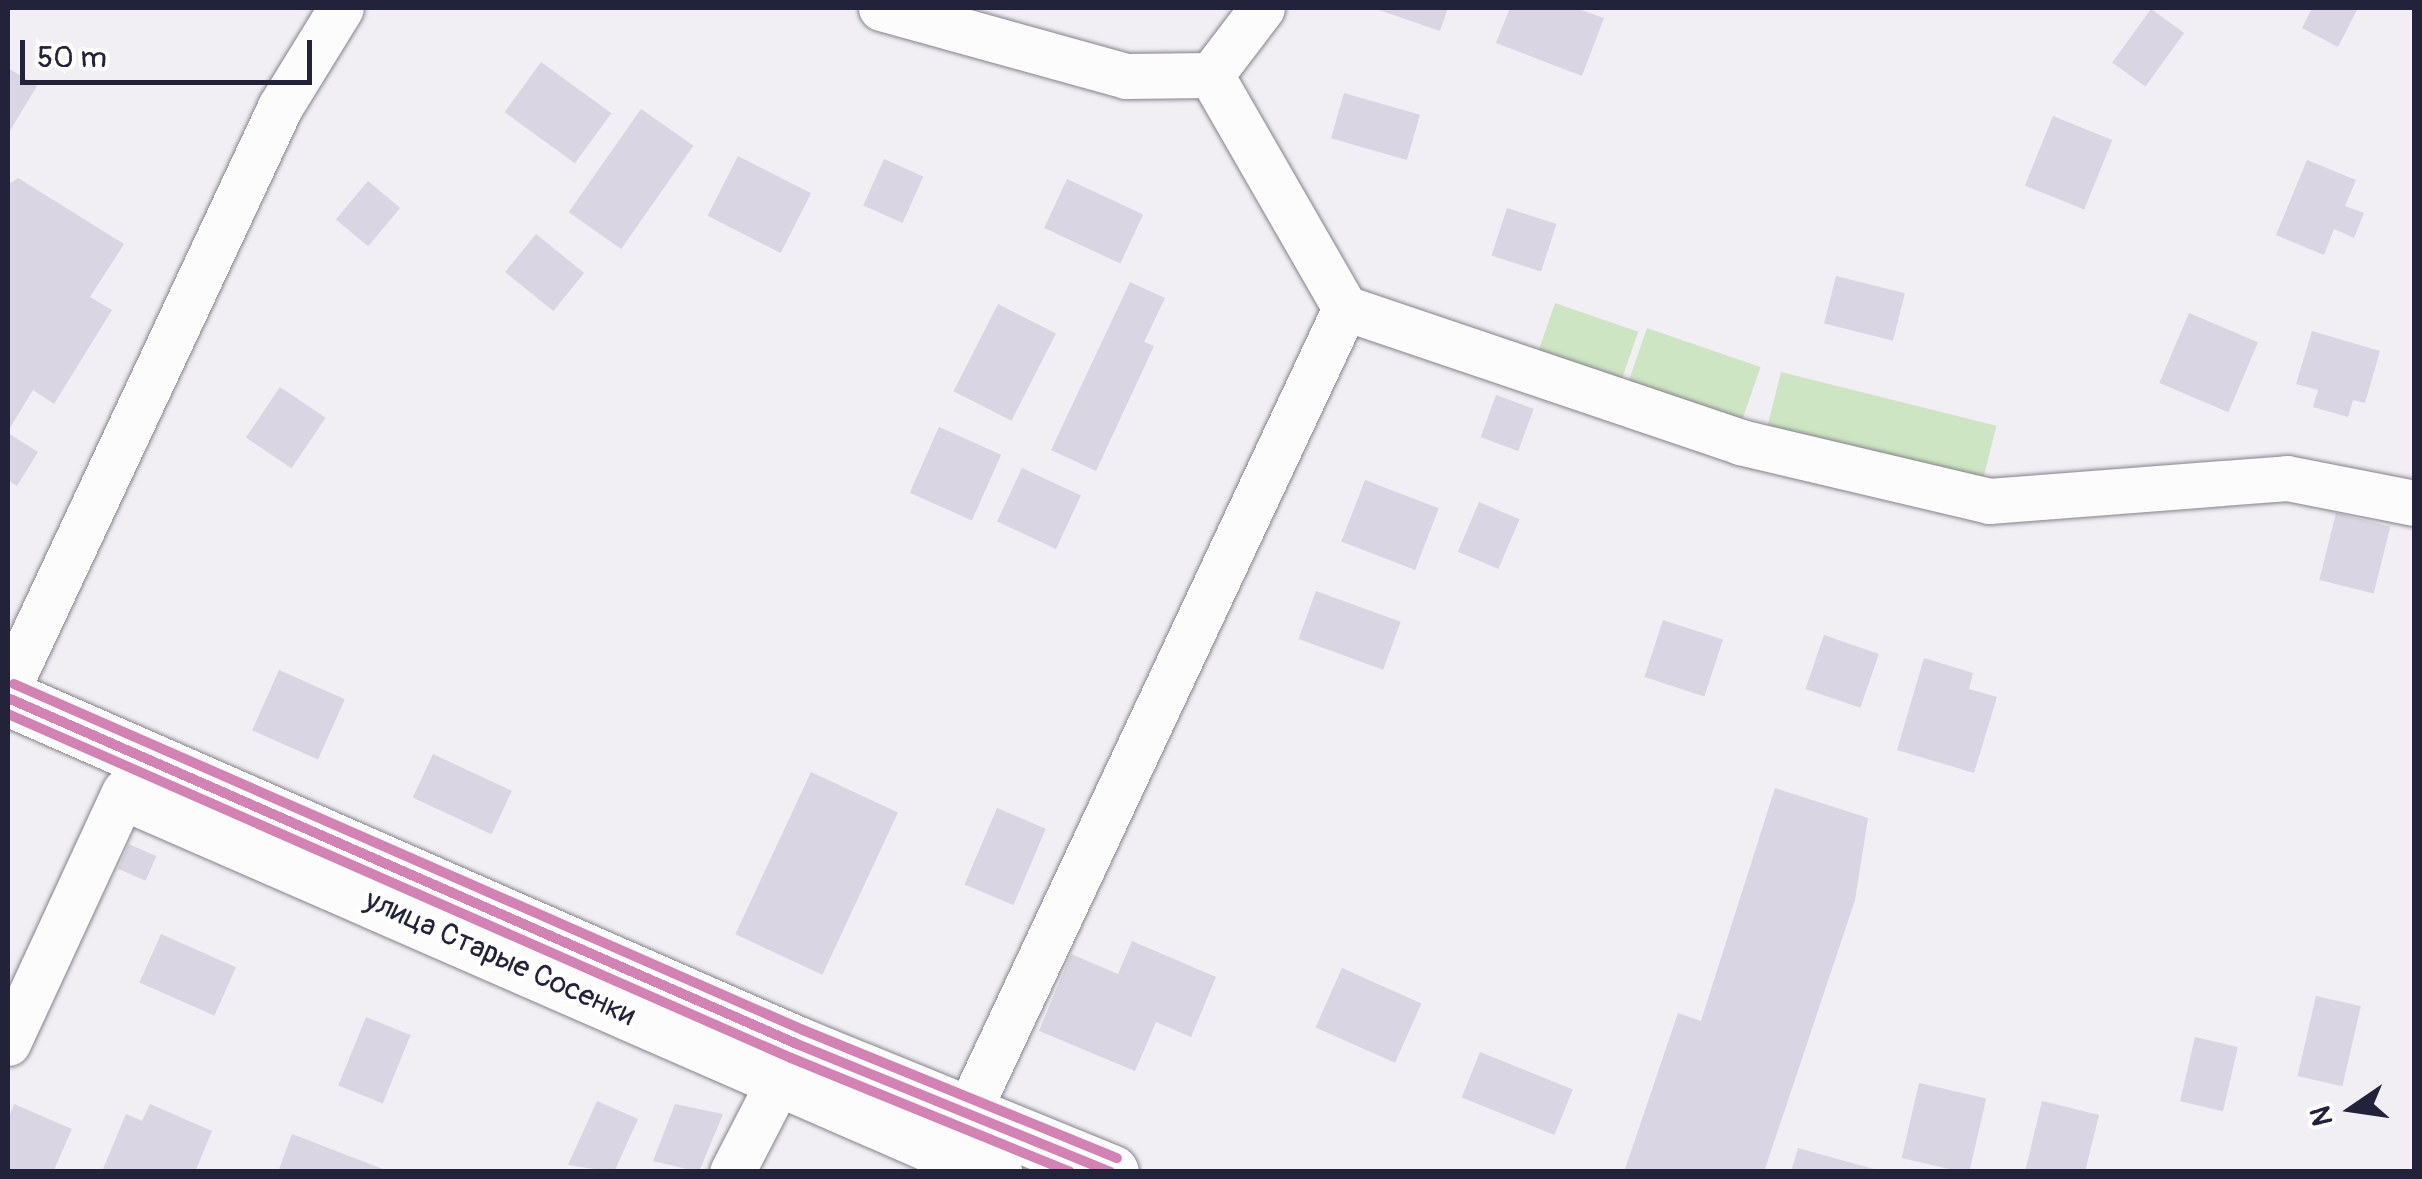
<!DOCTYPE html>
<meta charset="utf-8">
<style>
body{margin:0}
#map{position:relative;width:2422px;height:1179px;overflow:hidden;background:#f1eef4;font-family:Pangolin,sans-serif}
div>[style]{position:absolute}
.green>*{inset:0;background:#cee5c3;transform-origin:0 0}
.building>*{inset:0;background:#dad5e2;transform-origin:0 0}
.roads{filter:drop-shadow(0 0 2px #84828a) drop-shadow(0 0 2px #84828a)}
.minor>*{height:45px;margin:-22.5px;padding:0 22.5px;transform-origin:22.5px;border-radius:22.5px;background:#fdfcfd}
.major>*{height:55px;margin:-27.5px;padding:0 27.5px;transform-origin:27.5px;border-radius:27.5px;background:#fdfcfd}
.bus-1>*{height:10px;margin:-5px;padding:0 5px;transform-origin:5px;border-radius:5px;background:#d382b4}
.bus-2>*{height:10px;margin:-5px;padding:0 5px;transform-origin:5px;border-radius:5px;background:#d382b4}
.bus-3>*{height:10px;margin:-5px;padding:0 5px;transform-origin:5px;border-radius:5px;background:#d382b4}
span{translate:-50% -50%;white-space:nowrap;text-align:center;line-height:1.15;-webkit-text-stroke:8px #fff;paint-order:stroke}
.street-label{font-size:30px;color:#22223b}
.frame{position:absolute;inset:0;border:10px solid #22223b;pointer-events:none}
.north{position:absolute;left:2302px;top:1059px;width:100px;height:100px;-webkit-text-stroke:8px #fff;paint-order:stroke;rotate:257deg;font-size:28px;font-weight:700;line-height:40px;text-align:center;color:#22223b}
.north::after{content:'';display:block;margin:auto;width:35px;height:45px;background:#22223b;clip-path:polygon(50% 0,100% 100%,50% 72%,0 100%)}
.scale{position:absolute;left:20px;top:40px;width:292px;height:45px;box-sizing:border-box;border:5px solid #22223b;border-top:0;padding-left:12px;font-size:30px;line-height:35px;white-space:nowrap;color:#22223b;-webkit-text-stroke:8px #fff;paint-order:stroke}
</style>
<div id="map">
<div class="green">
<i style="left:1555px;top:303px;width:88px;height:57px;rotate:19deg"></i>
<i style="left:1647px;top:328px;width:120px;height:64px;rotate:19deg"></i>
<i style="left:1781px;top:372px;width:222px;height:56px;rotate:14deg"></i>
</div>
<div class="building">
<i style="clip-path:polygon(1373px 8px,1448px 8px,1440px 31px)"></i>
<i style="clip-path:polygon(1510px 8px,1575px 8px,1604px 18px,1582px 76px,1496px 43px)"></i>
<i style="clip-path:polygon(2312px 8px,2358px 8px,2338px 47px,2302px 28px)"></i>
<i style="left:2151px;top:9px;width:41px;height:66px;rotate:36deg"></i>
<i style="left:541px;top:62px;width:87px;height:62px;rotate:36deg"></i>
<i style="clip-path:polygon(8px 68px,37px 86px,8px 134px)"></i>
<i style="left:1344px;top:93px;width:79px;height:47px;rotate:16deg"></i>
<i style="left:641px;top:109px;width:64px;height:126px;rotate:35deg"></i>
<i style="left:2053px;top:116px;width:64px;height:75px;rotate:22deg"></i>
<i style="left:738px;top:156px;width:82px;height:67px;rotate:27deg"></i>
<i style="left:884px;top:159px;width:43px;height:51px;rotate:24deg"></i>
<i style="clip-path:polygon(2307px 160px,2356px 180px,2345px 206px,2364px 213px,2354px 238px,2334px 229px,2324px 255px,2276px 235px)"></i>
<i style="clip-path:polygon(18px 178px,124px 244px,90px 297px,112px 310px,54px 404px,33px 390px,8px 431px,8px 185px)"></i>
<i style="left:1067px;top:179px;width:84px;height:54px;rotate:25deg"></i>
<i style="left:368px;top:181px;width:42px;height:50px;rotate:40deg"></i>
<i style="left:1507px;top:208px;width:52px;height:50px;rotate:18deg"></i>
<i style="left:536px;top:234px;width:62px;height:49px;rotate:39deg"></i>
<i style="left:1836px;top:276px;width:71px;height:49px;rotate:14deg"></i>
<i style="clip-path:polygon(1130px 282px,1165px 298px,1144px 342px,1154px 346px,1096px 471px,1051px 450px)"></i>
<i style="left:998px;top:304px;width:65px;height:98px;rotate:27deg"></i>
<i style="left:2189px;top:313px;width:75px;height:76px;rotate:23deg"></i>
<i style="clip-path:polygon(2312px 331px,2380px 351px,2365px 403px,2353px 400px,2348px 417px,2313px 407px,2318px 390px,2296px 384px)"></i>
<i style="left:280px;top:387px;width:55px;height:61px;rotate:34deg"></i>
<i style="left:1496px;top:395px;width:40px;height:45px;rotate:20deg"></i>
<i style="left:939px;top:427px;width:68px;height:72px;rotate:24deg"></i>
<i style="clip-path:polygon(8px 433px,38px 452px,17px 486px,8px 480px)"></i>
<i style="left:1022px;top:468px;width:65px;height:59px;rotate:25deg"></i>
<i style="left:1365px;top:480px;width:79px;height:66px;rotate:21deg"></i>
<i style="left:1479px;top:502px;width:44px;height:54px;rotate:23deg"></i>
<i style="left:2336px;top:513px;width:56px;height:69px;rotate:14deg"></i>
<i style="left:1316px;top:591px;width:90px;height:51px;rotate:20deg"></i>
<i style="left:1663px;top:620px;width:63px;height:60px;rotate:18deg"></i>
<i style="left:1824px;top:635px;width:58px;height:57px;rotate:19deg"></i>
<i style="clip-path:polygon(1924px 658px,1973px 673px,1969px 689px,1997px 697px,1974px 773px,1897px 750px)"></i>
<i style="left:279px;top:670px;width:72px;height:66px;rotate:24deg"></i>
<i style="left:433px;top:754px;width:87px;height:48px;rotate:25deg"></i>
<i style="left:811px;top:772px;width:96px;height:179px;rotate:25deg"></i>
<i style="clip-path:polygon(1775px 788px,1868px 818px,1855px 900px,1764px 1172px,1624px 1172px,1678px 1013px,1701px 1021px)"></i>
<i style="left:997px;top:808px;width:53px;height:83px;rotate:23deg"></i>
<i style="left:129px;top:844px;width:30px;height:27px;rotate:24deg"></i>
<i style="left:161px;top:934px;width:82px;height:53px;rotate:24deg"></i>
<i style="clip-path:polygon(1132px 941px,1216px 977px,1191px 1037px,1156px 1022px,1135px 1071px,1039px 1031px,1071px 954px,1118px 974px)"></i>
<i style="left:1342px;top:968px;width:87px;height:65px;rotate:24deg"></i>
<i style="left:2316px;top:996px;width:46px;height:82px;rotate:13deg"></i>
<i style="left:366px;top:1017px;width:48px;height:74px;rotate:22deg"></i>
<i style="left:2195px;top:1037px;width:44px;height:66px;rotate:13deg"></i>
<i style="left:1480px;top:1052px;width:100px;height:49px;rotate:22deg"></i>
<i style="left:1919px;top:1083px;width:69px;height:77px;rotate:13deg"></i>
<i style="clip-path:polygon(597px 1101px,638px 1119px,614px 1172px,568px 1165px)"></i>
<i style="clip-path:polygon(2042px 1101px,2099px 1115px,2085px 1172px,2025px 1172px)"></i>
<i style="clip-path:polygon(14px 1104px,72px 1129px,53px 1172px,8px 1172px,8px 1120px)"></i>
<i style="clip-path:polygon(150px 1104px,212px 1131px,195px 1172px,103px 1169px,126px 1114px,142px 1121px)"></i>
<i style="clip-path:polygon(675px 1104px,723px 1114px,699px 1172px,653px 1161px)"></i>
<i style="clip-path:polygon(292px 1134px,388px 1171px,388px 1172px,278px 1172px)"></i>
<i style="clip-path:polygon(1798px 1148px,1877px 1170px,1877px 1172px,1791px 1172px)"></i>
</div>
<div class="roads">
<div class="minor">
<i style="left:881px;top:8px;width:254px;rotate:15.5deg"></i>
<i style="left:1126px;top:76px;width:85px;rotate:-0.7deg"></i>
<i style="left:1211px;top:75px;width:84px;rotate:-52.7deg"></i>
<i style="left:1211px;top:75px;width:269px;rotate:60.1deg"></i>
<i style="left:1345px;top:308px;width:417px;rotate:18.7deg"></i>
<i style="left:1740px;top:442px;width:256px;rotate:13.3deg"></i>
<i style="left:1989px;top:501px;width:299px;rotate:-4.4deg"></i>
<i style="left:2287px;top:478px;width:129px;rotate:11.1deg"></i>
<i style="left:8px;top:688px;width:642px;rotate:-64.91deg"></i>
<i style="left:280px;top:107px;width:116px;rotate:-58.4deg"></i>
<i style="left:8px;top:1043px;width:277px;rotate:-65.2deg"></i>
<i style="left:967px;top:1114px;width:890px;rotate:-64.87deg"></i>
<i style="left:732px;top:1172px;width:102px;rotate:-62.7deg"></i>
</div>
<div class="major">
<i style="left:8px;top:698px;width:862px;rotate:23.68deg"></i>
<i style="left:797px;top:1044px;width:339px;rotate:22.2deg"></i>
<i style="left:142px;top:800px;width:930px;rotate:23.59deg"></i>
</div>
</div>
<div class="bus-1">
<i style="left:8px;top:698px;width:862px;rotate:23.68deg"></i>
<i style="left:797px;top:1044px;width:338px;rotate:22.2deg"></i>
</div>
<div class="bus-2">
<i style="left:8px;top:714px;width:855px;rotate:23.72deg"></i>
<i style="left:791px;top:1058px;width:301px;rotate:22.2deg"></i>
</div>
<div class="bus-3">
<i style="left:14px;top:684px;width:862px;rotate:23.68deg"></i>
<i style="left:803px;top:1030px;width:339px;rotate:22.2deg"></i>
</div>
<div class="street-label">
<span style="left:500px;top:958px;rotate:24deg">улица Старые Сосенки</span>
</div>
<div class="frame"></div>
<div class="north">N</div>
<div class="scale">50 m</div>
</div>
